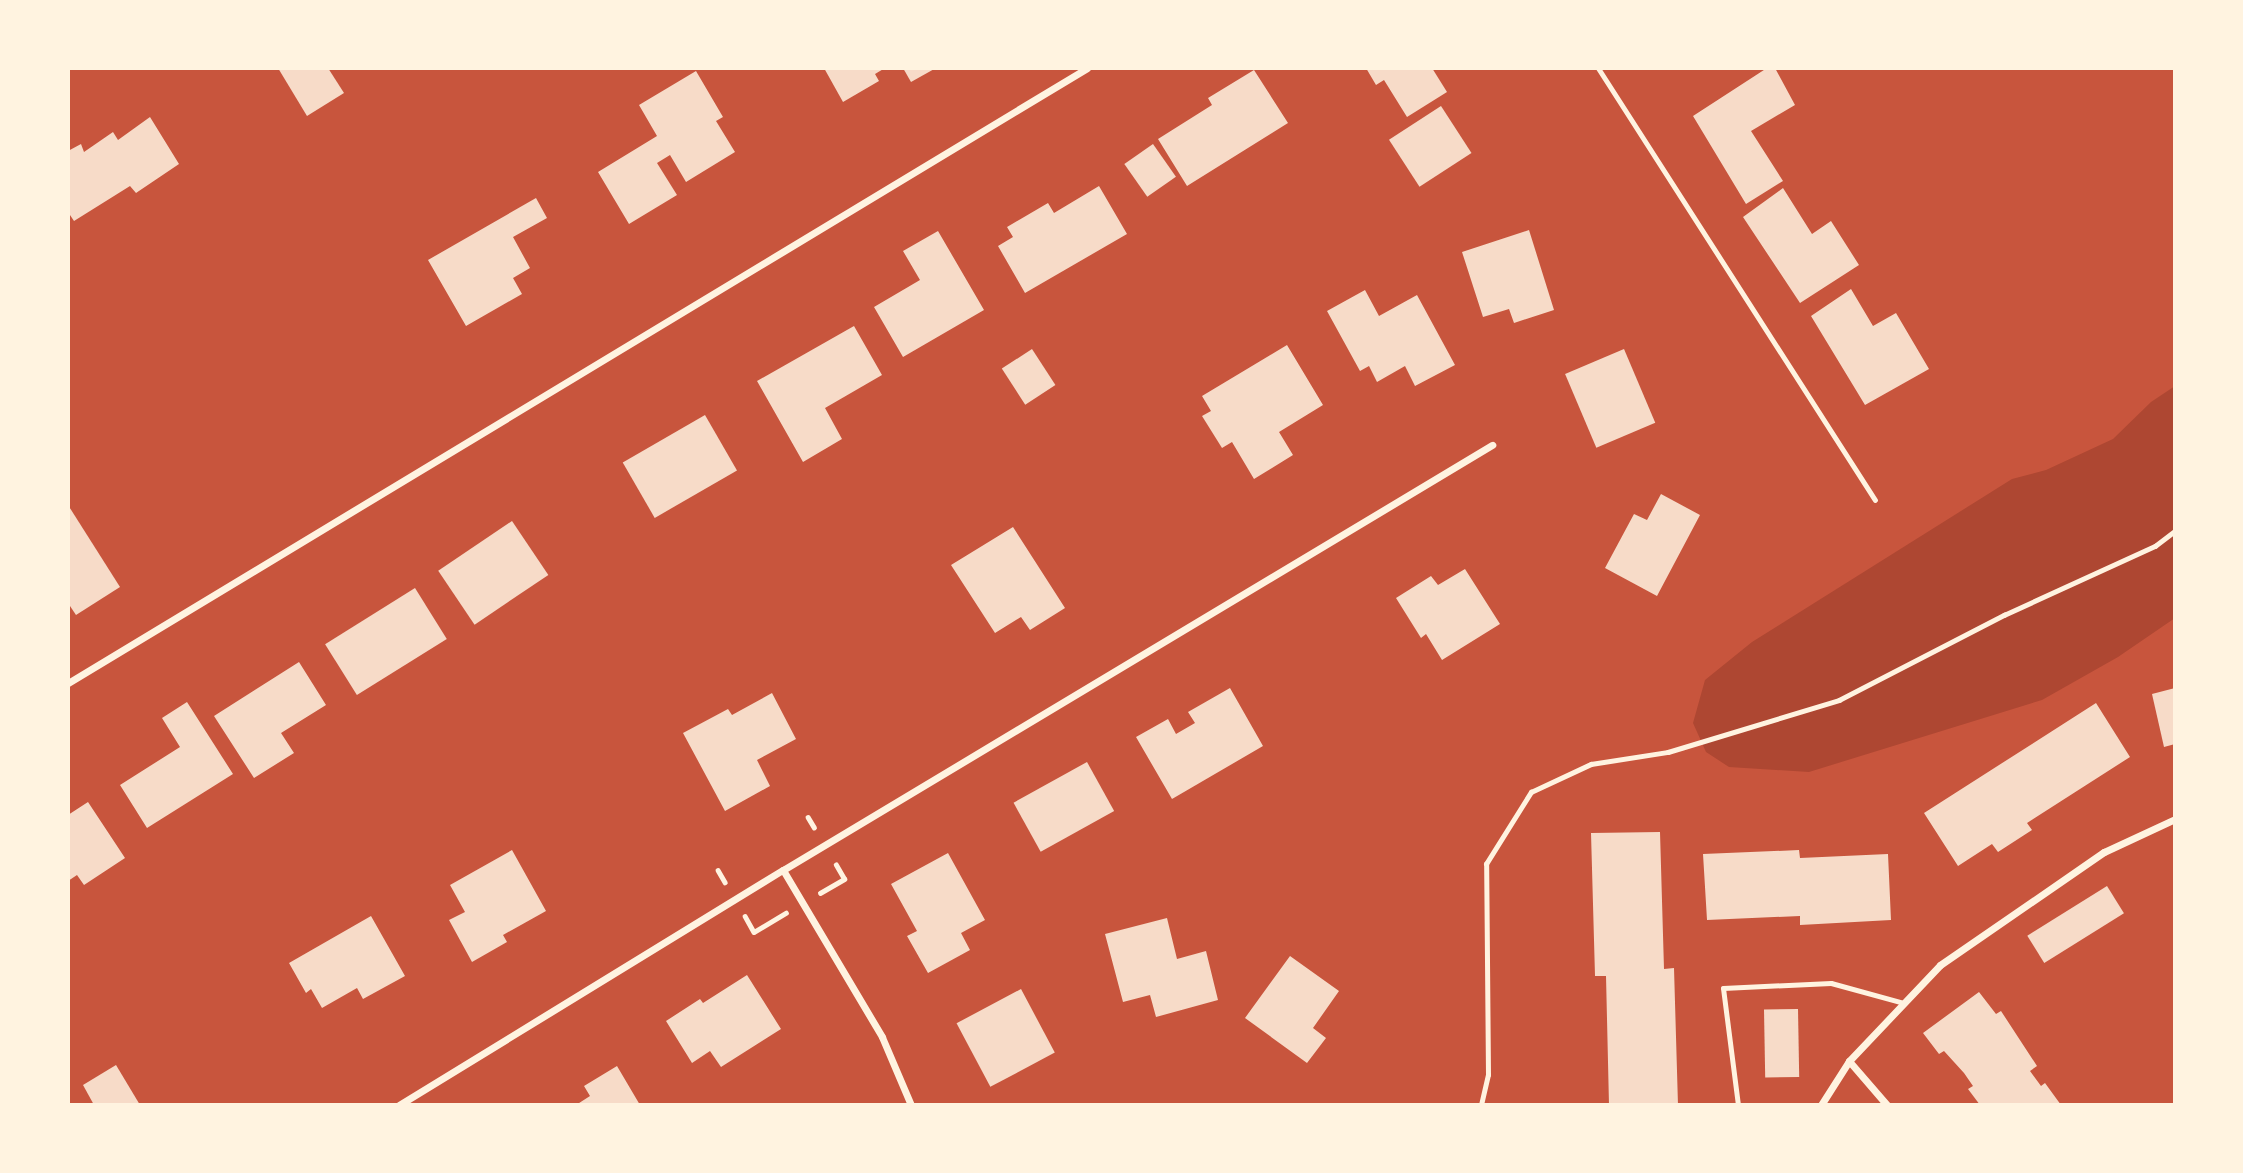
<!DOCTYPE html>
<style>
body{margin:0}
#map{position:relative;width:2243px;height:1173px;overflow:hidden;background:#c8553d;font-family:Helvetica,sans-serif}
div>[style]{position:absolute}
.green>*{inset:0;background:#ae4732}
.building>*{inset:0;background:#f7dbc8;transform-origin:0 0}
.path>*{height:4.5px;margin:-2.25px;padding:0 2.25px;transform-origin:2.25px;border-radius:2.25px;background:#fff3e0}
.service>*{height:5px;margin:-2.5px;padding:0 2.5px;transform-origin:2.5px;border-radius:2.5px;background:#fff3e0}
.minor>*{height:7px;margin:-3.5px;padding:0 3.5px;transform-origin:3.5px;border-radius:3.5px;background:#fff3e0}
span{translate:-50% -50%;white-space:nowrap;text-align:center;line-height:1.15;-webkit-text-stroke:7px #fff3e0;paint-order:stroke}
.frame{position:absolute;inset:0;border:70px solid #fff3e0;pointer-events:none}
</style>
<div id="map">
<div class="green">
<i style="clip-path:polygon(2175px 386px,2175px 618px,2118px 657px,2042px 700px,1809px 772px,1729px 767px,1706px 752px,1693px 723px,1705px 680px,1752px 642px,2012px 479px,2046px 470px,2113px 439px,2151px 402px)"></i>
</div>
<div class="building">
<i style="clip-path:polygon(278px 68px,328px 68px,344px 93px,307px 116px)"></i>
<i style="clip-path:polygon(824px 68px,885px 68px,875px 74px,879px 81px,843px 102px)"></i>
<i style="clip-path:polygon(903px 68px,936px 68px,911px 82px)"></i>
<i style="clip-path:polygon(1366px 68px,1432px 68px,1447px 92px,1407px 117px,1384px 80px,1376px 85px)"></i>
<i style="clip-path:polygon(1767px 68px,1775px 68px,1795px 105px,1751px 131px,1783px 181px,1746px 204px,1693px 116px)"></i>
<i style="clip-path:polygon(1254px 70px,1288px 123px,1187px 186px,1158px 139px,1212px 105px,1208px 98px)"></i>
<i style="clip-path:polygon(696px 71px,723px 117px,716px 121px,735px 152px,686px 182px,670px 155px,657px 163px,677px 195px,629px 224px,598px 172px,657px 136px,639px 105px)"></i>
<i style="left:1441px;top:106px;width:56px;height:62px;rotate:57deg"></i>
<i style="clip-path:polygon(150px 117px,179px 164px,136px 193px,130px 186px,74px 221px,68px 212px,68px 151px,81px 144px,84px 152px,113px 132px,118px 140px)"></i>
<i style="left:1153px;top:144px;width:40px;height:35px;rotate:55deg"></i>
<i style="clip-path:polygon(1099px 186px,1127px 234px,1025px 293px,998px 246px,1013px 237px,1007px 227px,1048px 203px,1054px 213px)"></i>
<i style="clip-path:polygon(1783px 188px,1812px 234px,1831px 221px,1859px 265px,1800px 303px,1743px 217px)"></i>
<i style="clip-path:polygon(536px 198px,547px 218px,513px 237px,530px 268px,513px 278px,522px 294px,466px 326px,428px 260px)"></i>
<i style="clip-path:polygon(1529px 230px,1554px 310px,1514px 323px,1509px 309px,1483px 317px,1462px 252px)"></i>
<i style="clip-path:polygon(938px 231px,984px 310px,903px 357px,874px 307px,920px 280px,903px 251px)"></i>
<i style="clip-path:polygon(1851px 289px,1873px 326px,1896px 313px,1929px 369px,1865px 405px,1811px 316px)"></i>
<i style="clip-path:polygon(1365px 290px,1379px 316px,1417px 295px,1455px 365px,1415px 386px,1405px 366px,1377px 382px,1369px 366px,1360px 371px,1327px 311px)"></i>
<i style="clip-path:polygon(854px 326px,882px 375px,825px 408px,842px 439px,803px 462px,757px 381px)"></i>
<i style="clip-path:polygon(1287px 345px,1323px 405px,1279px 432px,1293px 455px,1254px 479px,1232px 442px,1222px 448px,1202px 416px,1211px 411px,1202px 396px)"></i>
<i style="left:1032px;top:349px;width:43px;height:36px;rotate:57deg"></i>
<i style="left:1624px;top:349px;width:80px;height:64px;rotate:67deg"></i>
<i style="left:705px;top:415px;width:64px;height:95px;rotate:60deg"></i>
<i style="clip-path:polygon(1661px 494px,1700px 515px,1657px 596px,1605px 568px,1634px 514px,1647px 520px)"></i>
<i style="clip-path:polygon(68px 505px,120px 587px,76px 615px,68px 603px)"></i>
<i style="left:512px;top:521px;width:65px;height:89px;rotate:56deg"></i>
<i style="clip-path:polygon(1013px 527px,1065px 608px,1030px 630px,1021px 617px,995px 633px,951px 565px)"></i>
<i style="clip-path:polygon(1465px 569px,1500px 624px,1442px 660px,1426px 634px,1421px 638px,1396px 598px,1431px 576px,1438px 585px)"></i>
<i style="left:415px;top:588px;width:60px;height:106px;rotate:58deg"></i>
<i style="clip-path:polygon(299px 662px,326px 705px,281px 733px,294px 753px,254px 778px,214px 716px)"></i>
<i style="clip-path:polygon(1230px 688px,1263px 746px,1172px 799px,1136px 737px,1168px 719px,1176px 734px,1195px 723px,1188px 712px)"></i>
<i style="clip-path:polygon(2175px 688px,2175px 744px,2164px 747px,2152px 694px)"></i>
<i style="clip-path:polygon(772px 693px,796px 739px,757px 760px,770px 786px,725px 811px,683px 733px,728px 709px,732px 715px)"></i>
<i style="clip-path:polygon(187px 702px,233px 774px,147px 828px,120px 785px,180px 747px,162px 718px)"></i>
<i style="clip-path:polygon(2096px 703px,2130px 757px,2027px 823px,2032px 830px,1998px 852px,1992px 844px,1958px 866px,1924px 813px)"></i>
<i style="left:1087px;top:762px;width:56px;height:84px;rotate:61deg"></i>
<i style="clip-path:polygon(88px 802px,125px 858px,84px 885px,77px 875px,68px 881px,68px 815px)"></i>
<i style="clip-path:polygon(1660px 832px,1664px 969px,1674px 968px,1678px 1105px,1609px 1105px,1606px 976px,1595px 976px,1591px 833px)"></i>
<i style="clip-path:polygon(512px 850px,546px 911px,503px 935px,507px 942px,472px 962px,449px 920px,465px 912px,450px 885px)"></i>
<i style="clip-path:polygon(1799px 850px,1800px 858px,1888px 854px,1891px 920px,1800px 925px,1800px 916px,1707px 920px,1703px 854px)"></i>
<i style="clip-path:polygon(948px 853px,985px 920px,961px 933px,970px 950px,928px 973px,907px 936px,917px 931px,891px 884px)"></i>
<i style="left:2107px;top:886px;width:32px;height:94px;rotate:58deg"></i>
<i style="clip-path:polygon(371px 916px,405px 976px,363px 999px,357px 988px,322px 1008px,311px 989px,306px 993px,289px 963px)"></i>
<i style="clip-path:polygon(1167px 918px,1177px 959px,1206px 951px,1218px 1000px,1156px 1017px,1150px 995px,1123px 1002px,1105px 934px)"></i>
<i style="clip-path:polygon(1290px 956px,1339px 991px,1313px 1028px,1326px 1038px,1307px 1063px,1245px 1018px)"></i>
<i style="clip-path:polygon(747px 975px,781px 1029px,721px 1067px,710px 1051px,692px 1063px,666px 1021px,700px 999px,703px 1003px)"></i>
<i style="left:1021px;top:989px;width:72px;height:73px;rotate:62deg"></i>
<i style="clip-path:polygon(1979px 992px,1996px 1014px,2001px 1011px,2037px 1066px,2030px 1071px,2041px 1086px,2045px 1083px,2061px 1105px,1980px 1105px,1968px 1089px,1973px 1086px,1964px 1073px,1944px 1051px,1939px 1054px,1923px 1033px)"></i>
<i style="left:1798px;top:1009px;width:68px;height:34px;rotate:89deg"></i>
<i style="clip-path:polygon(116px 1065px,140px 1105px,94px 1105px,83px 1085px)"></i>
<i style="clip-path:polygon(617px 1066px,640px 1105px,576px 1105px,590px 1096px,584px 1086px)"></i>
</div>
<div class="path">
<i style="left:808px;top:817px;width:12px;rotate:59deg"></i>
<i style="left:718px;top:870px;width:14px;rotate:60deg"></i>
<i style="left:820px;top:893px;width:28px;rotate:-30deg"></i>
<i style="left:844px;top:879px;width:16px;rotate:-120deg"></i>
<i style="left:745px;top:916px;width:18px;rotate:61deg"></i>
<i style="left:754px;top:932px;width:37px;rotate:-31deg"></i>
<i style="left:1481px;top:1105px;width:31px;rotate:-77deg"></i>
<i style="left:1488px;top:1075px;width:211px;rotate:-90.5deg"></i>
<i style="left:1486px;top:864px;width:85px;rotate:-58deg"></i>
<i style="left:1531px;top:792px;width:66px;rotate:-25deg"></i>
<i style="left:1591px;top:764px;width:78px;rotate:-8.9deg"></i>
<i style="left:1668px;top:752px;width:179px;rotate:-16.9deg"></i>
<i style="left:1839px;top:700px;width:186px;rotate:-27.3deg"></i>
<i style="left:2004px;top:615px;width:166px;rotate:-24.6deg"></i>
<i style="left:2155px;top:546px;width:25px;rotate:-37deg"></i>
</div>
<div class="service">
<i style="left:1598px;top:68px;width:513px;rotate:57.33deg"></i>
<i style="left:1738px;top:1105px;width:118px;rotate:-97.3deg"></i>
<i style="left:1723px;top:988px;width:108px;rotate:-2.7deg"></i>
<i style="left:1831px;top:983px;width:76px;rotate:15.3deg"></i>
</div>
<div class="minor">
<i style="left:68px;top:683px;width:1190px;rotate:-31.11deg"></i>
<i style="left:783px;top:870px;width:194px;rotate:59.3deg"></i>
<i style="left:882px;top:1037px;width:74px;rotate:66.9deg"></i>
<i style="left:1849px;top:1061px;width:58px;rotate:49.2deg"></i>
<i style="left:399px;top:1105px;width:450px;rotate:-31.5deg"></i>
<i style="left:783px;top:870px;width:827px;rotate:-30.94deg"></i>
<i style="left:1821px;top:1105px;width:52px;rotate:-57.5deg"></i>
<i style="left:1849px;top:1061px;width:132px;rotate:-46.5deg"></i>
<i style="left:1940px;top:965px;width:199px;rotate:-34.6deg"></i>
<i style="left:2104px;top:852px;width:78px;rotate:-24.9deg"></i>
</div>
<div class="frame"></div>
</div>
